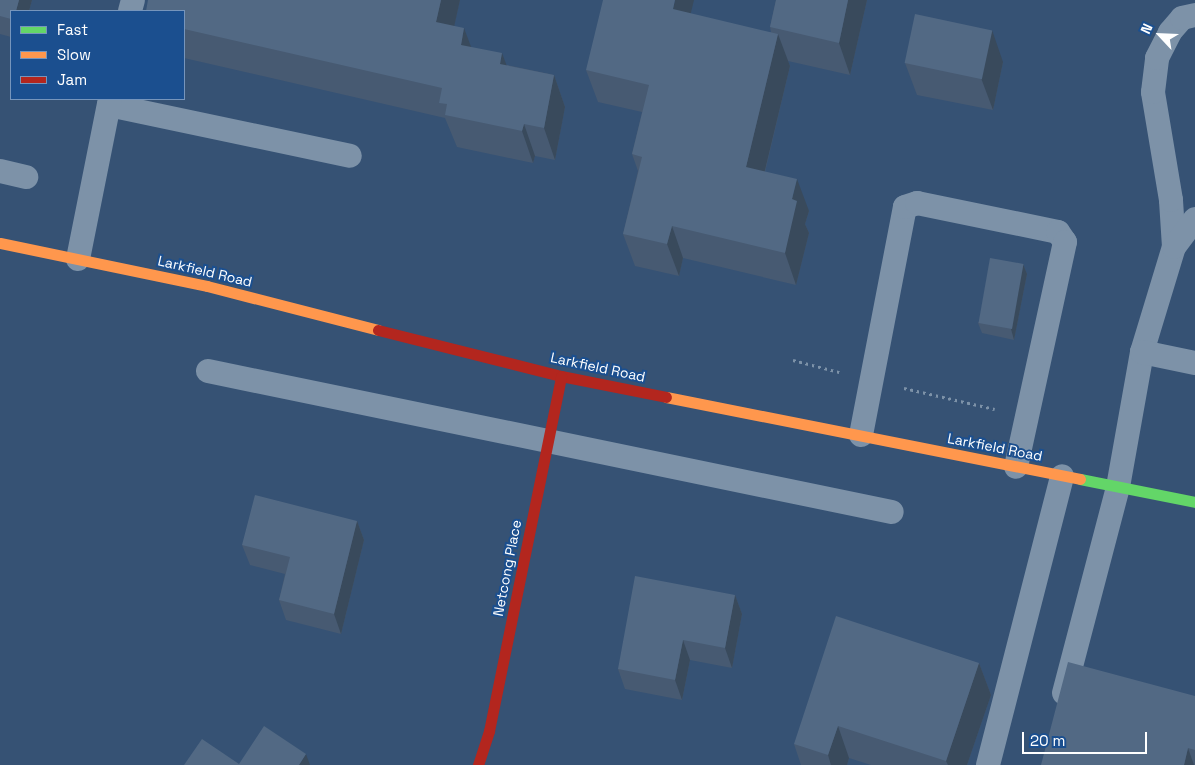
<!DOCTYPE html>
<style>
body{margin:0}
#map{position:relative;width:1195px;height:765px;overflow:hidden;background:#365274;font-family:"Space Grotesk",sans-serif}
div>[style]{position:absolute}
.path>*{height:3px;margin-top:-1.5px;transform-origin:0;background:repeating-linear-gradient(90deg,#7d92a8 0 2.5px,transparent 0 6.5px)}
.lane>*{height:24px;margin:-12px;padding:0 12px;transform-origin:12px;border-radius:12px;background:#7d92a8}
.fast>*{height:11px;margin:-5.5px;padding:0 5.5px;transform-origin:5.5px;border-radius:5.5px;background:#63d668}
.slow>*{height:11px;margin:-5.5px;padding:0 5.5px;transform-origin:5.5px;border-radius:5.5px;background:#ff974d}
.jam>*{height:11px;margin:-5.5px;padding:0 5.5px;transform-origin:5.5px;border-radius:5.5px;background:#b3261e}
.wall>*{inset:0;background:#475a72}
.shaded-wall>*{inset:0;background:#394a5c}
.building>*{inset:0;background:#526984;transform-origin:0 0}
span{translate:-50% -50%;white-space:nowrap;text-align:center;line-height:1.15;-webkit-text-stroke:4px #1b4f8f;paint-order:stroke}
.street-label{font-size:14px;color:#fff}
.legend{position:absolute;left:10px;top:10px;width:175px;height:90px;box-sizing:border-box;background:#1b4f8f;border:1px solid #7695bc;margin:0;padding:6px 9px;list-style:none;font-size:15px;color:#fff}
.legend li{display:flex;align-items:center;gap:10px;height:25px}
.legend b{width:25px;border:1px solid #7695bc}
.north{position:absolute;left:1135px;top:10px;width:50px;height:50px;-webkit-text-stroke:4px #1b4f8f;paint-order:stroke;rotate:295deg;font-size:14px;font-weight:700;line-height:20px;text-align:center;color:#fff}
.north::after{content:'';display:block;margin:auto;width:18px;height:22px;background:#fff;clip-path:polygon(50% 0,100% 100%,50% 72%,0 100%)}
.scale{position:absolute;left:1022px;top:732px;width:125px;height:22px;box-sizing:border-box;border:2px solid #fff;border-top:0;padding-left:6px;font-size:15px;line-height:18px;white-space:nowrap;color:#fff;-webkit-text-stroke:4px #1b4f8f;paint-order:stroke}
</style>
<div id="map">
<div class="path">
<i style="left:793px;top:360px;width:48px;rotate:14.6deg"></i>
<i style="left:904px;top:388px;width:93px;rotate:13deg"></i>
</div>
<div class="lane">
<i style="left:130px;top:11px;width:11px;rotate:-75deg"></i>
<i style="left:109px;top:105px;width:246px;rotate:11.9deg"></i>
<i style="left:0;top:171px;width:27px;rotate:13deg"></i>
<i style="left:1174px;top:247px;width:47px;rotate:-93.7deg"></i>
<i style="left:1171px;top:200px;width:109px;rotate:-99.5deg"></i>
<i style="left:1153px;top:92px;width:34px;rotate:-83deg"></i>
<i style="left:1157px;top:58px;width:29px;rotate:-63deg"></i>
<i style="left:1170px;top:32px;width:18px;rotate:-49deg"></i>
<i style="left:1182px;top:18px;width:13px;rotate:-13deg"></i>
<i style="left:78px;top:259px;width:163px;rotate:-78.7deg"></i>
<i style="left:1142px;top:352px;width:110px;rotate:-73.1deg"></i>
<i style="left:1174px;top:247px;width:35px;rotate:-53deg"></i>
<i style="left:208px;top:371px;width:698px;rotate:11.65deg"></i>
<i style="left:861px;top:435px;width:232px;rotate:-79.1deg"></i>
<i style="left:905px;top:207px;width:13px;rotate:-18deg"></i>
<i style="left:917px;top:203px;width:144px;rotate:11.6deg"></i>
<i style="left:1058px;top:232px;width:12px;rotate:55deg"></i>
<i style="left:1065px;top:242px;width:230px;rotate:102.3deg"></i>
<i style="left:1064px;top:693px;width:213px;rotate:-75.3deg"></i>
<i style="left:1118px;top:487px;width:137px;rotate:-79.9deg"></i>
<i style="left:1142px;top:352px;width:54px;rotate:11.7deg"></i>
<i style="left:988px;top:765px;width:298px;rotate:-75.6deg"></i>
</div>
<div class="fast">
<i style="left:1080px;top:479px;width:117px;rotate:11.3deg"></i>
</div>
<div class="slow">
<i style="left:0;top:243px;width:211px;rotate:11.7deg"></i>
<i style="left:207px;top:286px;width:177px;rotate:14.4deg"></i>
<i style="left:666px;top:397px;width:422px;rotate:11.2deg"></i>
</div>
<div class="jam">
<i style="left:378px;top:330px;width:189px;rotate:14.1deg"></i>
<i style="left:561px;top:376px;width:107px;rotate:11.3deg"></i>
<i style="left:478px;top:765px;width:36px;rotate:-72deg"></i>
<i style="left:489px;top:731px;width:362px;rotate:-78.5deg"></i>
</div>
<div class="wall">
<i style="clip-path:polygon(0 0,32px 0,29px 11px,11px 11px,11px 37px,0 34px)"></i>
<i style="clip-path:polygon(460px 0,454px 26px,471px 47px,507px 65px,554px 75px,565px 107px,555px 160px,535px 156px,533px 163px,457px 147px,445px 118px,184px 58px,184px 11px)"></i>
<i style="clip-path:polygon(776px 0,867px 0,850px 75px,788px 61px,790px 66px,765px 172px,809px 211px,805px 224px,809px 233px,796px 285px,683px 258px,679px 276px,635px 266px,623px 234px,638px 171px,632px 154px,642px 112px,598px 102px,586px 70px,771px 32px,770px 27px)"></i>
<i style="clip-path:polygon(1003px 62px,993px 110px,917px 95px,905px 63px)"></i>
<i style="clip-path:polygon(1023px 264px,1027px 274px,1014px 340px,982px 333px,978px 323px)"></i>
<i style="clip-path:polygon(357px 521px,364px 540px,341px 634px,286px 620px,279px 600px,285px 574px,250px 565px,242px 545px)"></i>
<i style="clip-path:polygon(735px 595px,742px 614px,732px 668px,690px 660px,682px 700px,625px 689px,618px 669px)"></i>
<i style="clip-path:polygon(979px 663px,991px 695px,967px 765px,871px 765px,849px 758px,847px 765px,801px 765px,794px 744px)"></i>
<i style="clip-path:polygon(1195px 696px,1195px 765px,1041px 765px)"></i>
</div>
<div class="shaded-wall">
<i style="clip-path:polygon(19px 0,32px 0,29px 11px,16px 11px)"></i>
<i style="clip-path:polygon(441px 0,460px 0,448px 54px,436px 22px)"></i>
<i style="clip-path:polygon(675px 0,694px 0,684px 41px,673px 9px)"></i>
<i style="clip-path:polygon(848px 0,867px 0,850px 75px,839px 43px)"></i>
<i style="clip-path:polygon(464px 28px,476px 60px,461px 45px)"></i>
<i style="clip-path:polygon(992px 30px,1003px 62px,993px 110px,981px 78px)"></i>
<i style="clip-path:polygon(778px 34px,790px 66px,758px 199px,746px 167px)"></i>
<i style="clip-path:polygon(502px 53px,514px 85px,500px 64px)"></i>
<i style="clip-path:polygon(554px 75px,565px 107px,555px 160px,544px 128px)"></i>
<i style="clip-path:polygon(524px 124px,535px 156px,533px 163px,522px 131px)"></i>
<i style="clip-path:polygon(797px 179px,809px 211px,805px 224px,809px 233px,796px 285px,785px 253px,792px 199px)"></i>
<i style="clip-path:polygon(672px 226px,683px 258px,679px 276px,667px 244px)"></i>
<i style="clip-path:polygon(1023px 264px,1027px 274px,1014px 340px,1011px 329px)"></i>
<i style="clip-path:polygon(357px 521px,364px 540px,341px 634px,334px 614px)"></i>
<i style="clip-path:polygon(735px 595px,742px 614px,732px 668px,725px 648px)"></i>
<i style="clip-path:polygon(683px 640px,690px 660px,682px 700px,675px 680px)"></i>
<i style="clip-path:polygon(979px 663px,991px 695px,967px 765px,948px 765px,946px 761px)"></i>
<i style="clip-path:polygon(838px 726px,849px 758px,847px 765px,831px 765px,828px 755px)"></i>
<i style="clip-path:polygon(1188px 748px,1194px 765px,1184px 765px)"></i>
<i style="clip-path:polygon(306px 754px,310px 765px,299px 765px)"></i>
</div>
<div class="building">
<i style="clip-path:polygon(0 0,19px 0,16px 11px,11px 11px,11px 19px,0 16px)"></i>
<i style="clip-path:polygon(148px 0,441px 0,436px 22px,464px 28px,461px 45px,502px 53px,500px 64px,554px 75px,544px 128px,524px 124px,522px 131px,445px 115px,447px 104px,439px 103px,442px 88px,184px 29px,184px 11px,146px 11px)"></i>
<i style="clip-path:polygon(603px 0,675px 0,673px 9px,778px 34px,746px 167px,797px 179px,792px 199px,797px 201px,785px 253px,672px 226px,667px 244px,623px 234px,642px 157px,632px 154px,649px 85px,586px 70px)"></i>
<i style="clip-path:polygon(776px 0,848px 0,839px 43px,770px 27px)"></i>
<i style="left:915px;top:14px;width:79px;height:50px;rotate:12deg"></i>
<i style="left:990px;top:258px;width:34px;height:66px;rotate:10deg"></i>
<i style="clip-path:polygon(255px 495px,357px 521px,334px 614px,279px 600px,290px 557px,242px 545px)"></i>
<i style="clip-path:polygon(635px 576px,735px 595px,725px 648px,683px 640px,675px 680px,618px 669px)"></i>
<i style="clip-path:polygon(836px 616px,979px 663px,946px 761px,838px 726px,828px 755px,794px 744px)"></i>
<i style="clip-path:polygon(1068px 662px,1195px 696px,1195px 750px,1188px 748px,1184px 765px,1041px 765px)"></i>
<i style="clip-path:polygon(264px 726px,306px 754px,299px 765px,184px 765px,202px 739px,239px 764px)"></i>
</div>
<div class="street-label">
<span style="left:205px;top:271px;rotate:13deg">Larkfield Road</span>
<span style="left:598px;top:367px;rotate:12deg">Larkfield Road</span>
<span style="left:995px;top:447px;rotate:11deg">Larkfield Road</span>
<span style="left:507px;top:568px;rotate:-79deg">Netcong Place</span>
</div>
<ul class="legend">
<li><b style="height:6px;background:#63d668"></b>Fast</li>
<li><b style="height:6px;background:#ff974d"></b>Slow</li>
<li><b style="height:6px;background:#b3261e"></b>Jam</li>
</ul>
<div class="north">N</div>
<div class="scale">20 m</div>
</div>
